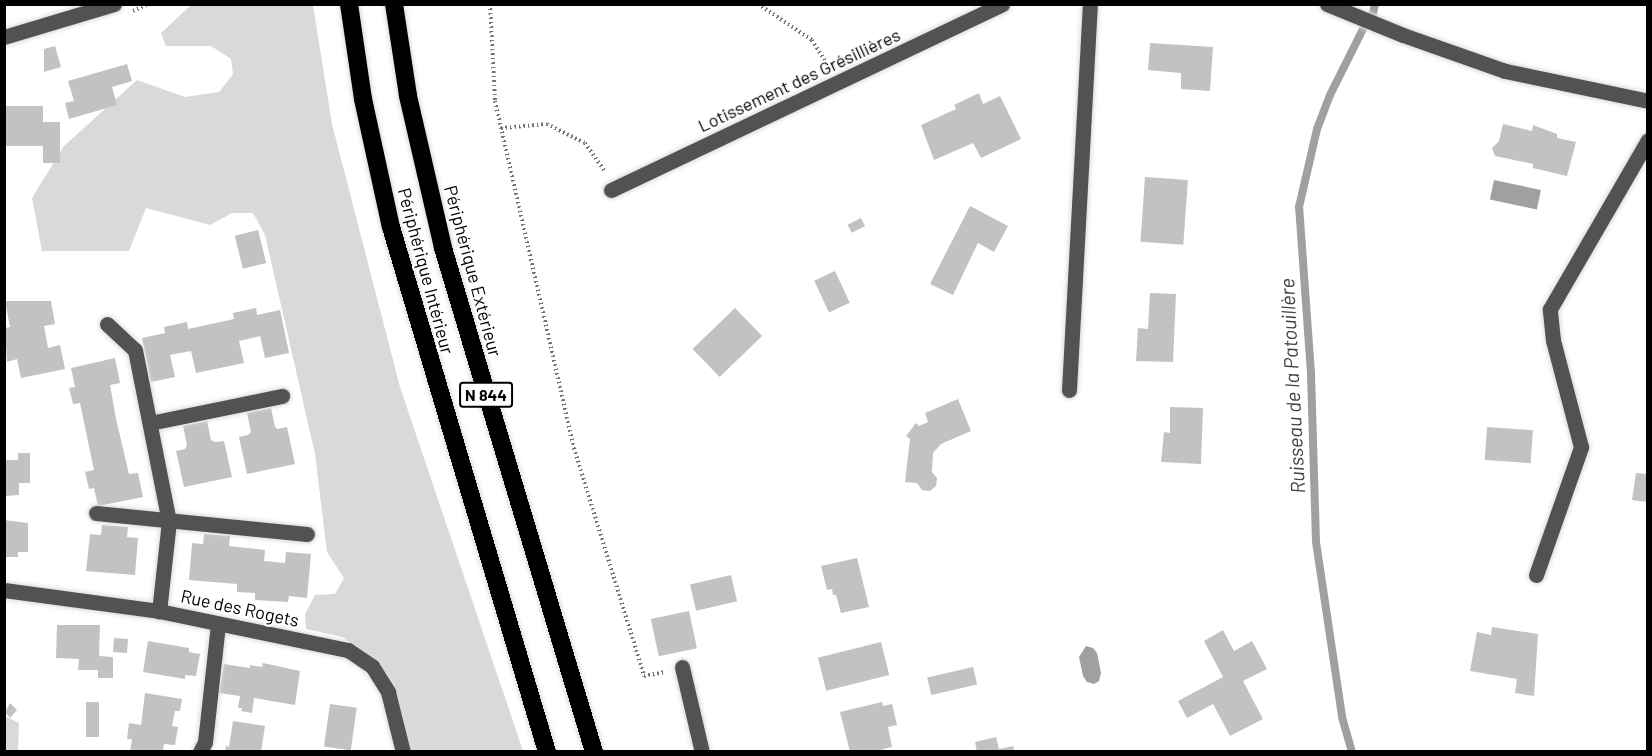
<!DOCTYPE html>
<meta charset="utf-8">
<style>
body{margin:0}
#map{position:relative;width:1652px;height:756px;overflow:hidden;background:#fff;font-family:Barlow,sans-serif}
div>[style]{position:absolute}
.green>*{inset:0;background:#d9d9d9}
.water>*{inset:0;background:#a0a0a0;transform-origin:0 0}
.stream>*{height:8px;margin:-4px;padding:0 4px;transform-origin:4px;border-radius:4px;background:#a0a0a0}
.building>*{inset:0;background:#c2c2c2;transform-origin:0 0}
.path>*{height:4px;margin-top:-2px;transform-origin:0;background:repeating-linear-gradient(90deg,#747474 0 1.5px,transparent 0 4.5px)}
.roads{filter:drop-shadow(0 0 2px #dbdbdb) drop-shadow(0 0 2px #dbdbdb)}
.minor>*{height:15px;margin:-7.5px;padding:0 7.5px;transform-origin:7.5px;border-radius:7.5px;background:#525252}
.highway>*{height:18px;margin:-9px;padding:0 9px;transform-origin:9px;border-radius:9px;background:#000}
span{translate:-50% -50%;white-space:nowrap;text-align:center;line-height:1.15;-webkit-text-stroke:4.5px #fff;paint-order:stroke}
.shield-label span{padding:2px 4px;background:#fff;border:2px solid;border-radius:4px;-webkit-text-stroke-width:0}
.shield-label{font-size:16px;color:#000;font-weight:700}
.street-label{font-size:18px;color:#000}
.water-label{font-size:20px;color:#414141;font-style:italic}
.frame{position:absolute;inset:0;border:6px solid #000;pointer-events:none}
</style>
<div id="map">
<div class="green">
<i style="clip-path:polygon(192px 4px,313px 5px,332px 124px,400px 387px,523px 751px,407px 751px,387px 673px,343px 637px,306px 629px,305px 614px,315px 595px,335px 594px,344px 578px,327px 552px,315px 454px,265px 235px,253px 213px,232px 213px,210px 225px,146px 208px,129px 251px,42px 251px,32px 198px,64px 146px,137px 80px,185px 97px,219px 92px,233px 74px,231px 59px,211px 46px,166px 46px,161px 33px)"></i>
<i style="clip-path:polygon(5px 716px,19px 723px,18px 751px,5px 751px)"></i>
</div>
<div class="water">
<i style="left:1494px;top:180px;width:48px;height:20px;rotate:12deg"></i>
<i style="clip-path:polygon(1086px 646px,1093px 648px,1097px 653px,1101px 673px,1099px 681px,1094px 684px,1087px 682px,1083px 676px,1079px 657px)"></i>
</div>
<div class="stream">
<i style="left:1373px;top:13px;width:9px;rotate:-77deg"></i>
<i style="left:1352px;top:752px;width:37px;rotate:-106deg"></i>
<i style="left:1342px;top:716px;width:176px;rotate:-98.5deg"></i>
<i style="left:1316px;top:542px;width:169px;rotate:-91.7deg"></i>
<i style="left:1311px;top:373px;width:166px;rotate:-94.1deg"></i>
<i style="left:1299px;top:207px;width:80px;rotate:-77deg"></i>
<i style="left:1317px;top:129px;width:36px;rotate:-69deg"></i>
<i style="left:1330px;top:95px;width:74px;rotate:-63.4deg"></i>
</div>
<div class="building">
<i style="clip-path:polygon(1150px 43px,1213px 47px,1210px 91px,1181px 89px,1181px 73px,1148px 70px)"></i>
<i style="clip-path:polygon(55px 46px,61px 67px,44px 72px,44px 49px)"></i>
<i style="clip-path:polygon(127px 64px,132px 81px,112px 87px,117px 105px,69px 119px,65px 103px,74px 101px,68px 81px)"></i>
<i style="clip-path:polygon(979px 93px,983px 104px,1000px 96px,1021px 139px,981px 158px,973px 143px,934px 160px,921px 125px,956px 109px,954px 105px)"></i>
<i style="clip-path:polygon(4px 106px,43px 106px,43px 122px,60px 122px,60px 163px,43px 163px,43px 146px,4px 146px)"></i>
<i style="clip-path:polygon(1503px 124px,1532px 131px,1533px 125px,1557px 134px,1557px 138px,1576px 142px,1567px 176px,1533px 168px,1533px 164px,1495px 156px,1492px 148px,1499px 141px)"></i>
<i style="left:1145px;top:177px;width:43px;height:65px;rotate:4deg"></i>
<i style="clip-path:polygon(970px 206px,1008px 226px,994px 252px,978px 243px,953px 295px,930px 284px)"></i>
<i style="left:861px;top:218px;width:9px;height:15px;rotate:63deg"></i>
<i style="left:258px;top:230px;width:34px;height:24px;rotate:76deg"></i>
<i style="left:835px;top:271px;width:35px;height:23px;rotate:65deg"></i>
<i style="clip-path:polygon(1150px 293px,1176px 294px,1173px 362px,1136px 361px,1138px 328px,1148px 329px)"></i>
<i style="clip-path:polygon(5px 301px,51px 301px,55px 324px,44px 326px,48px 348px,60px 345px,65px 369px,21px 378px,17px 359px,7px 362px,5px 328px,10px 327px)"></i>
<i style="clip-path:polygon(256px 308px,257px 315px,280px 310px,289px 353px,265px 358px,260px 336px,239px 341px,244px 363px,196px 373px,191px 351px,170px 355px,175px 377px,151px 382px,142px 338px,165px 333px,164px 327px,187px 322px,188px 329px,234px 319px,233px 313px)"></i>
<i style="left:735px;top:308px;width:39px;height:59px;rotate:46deg"></i>
<i style="clip-path:polygon(115px 358px,120px 383px,110px 385px,116px 419px,129px 474px,138px 473px,143px 497px,98px 506px,94px 488px,89px 489px,85px 472px,94px 470px,80px 403px,73px 404px,69px 388px,75px 387px,71px 368px)"></i>
<i style="clip-path:polygon(958px 399px,971px 431px,941px 444px,933px 453px,932px 472px,937px 478px,936px 486px,930px 491px,922px 490px,917px 483px,905px 482px,910px 439px,906px 436px,916px 423px,919px 426px,928px 422px,925px 413px)"></i>
<i style="clip-path:polygon(1170px 407px,1203px 408px,1201px 464px,1161px 462px,1164px 432px,1170px 433px)"></i>
<i style="clip-path:polygon(271px 408px,275px 427px,278px 429px,287px 427px,295px 464px,247px 474px,239px 437px,248px 435px,251px 432px,247px 413px)"></i>
<i style="clip-path:polygon(207px 421px,211px 440px,215px 442px,224px 441px,232px 477px,184px 487px,176px 451px,185px 449px,187px 445px,183px 426px)"></i>
<i style="left:1487px;top:427px;width:46px;height:33px;rotate:4deg"></i>
<i style="clip-path:polygon(18px 453px,30px 453px,30px 483px,19px 483px,19px 495px,4px 496px,4px 460px,18px 460px)"></i>
<i style="clip-path:polygon(1636px 473px,1647px 474px,1647px 502px,1632px 500px)"></i>
<i style="clip-path:polygon(4px 520px,28px 523px,28px 552px,18px 552px,18px 557px,4px 557px)"></i>
<i style="clip-path:polygon(102px 525px,128px 527px,127px 537px,138px 538px,135px 575px,86px 571px,90px 534px,101px 535px)"></i>
<i style="clip-path:polygon(204px 534px,230px 536px,229px 546px,265px 550px,264px 561px,285px 563px,286px 552px,311px 554px,307px 598px,289px 596px,288px 602px,255px 600px,255px 593px,237px 592px,237px 584px,189px 580px,192px 543px,203px 544px)"></i>
<i style="clip-path:polygon(857px 558px,869px 607px,841px 613px,836px 595px,833px 595px,832px 589px,827px 590px,821px 566px)"></i>
<i style="left:731px;top:575px;width:27px;height:42px;rotate:77deg"></i>
<i style="left:689px;top:611px;width:38px;height:39px;rotate:78deg"></i>
<i style="clip-path:polygon(57px 625px,100px 625px,99px 656px,113px 657px,113px 678px,98px 678px,98px 670px,78px 670px,79px 659px,56px 658px)"></i>
<i style="clip-path:polygon(1492px 627px,1538px 634px,1534px 696px,1515px 693px,1517px 679px,1470px 671px,1477px 632px,1491px 635px)"></i>
<i style="clip-path:polygon(1223px 630px,1234px 651px,1252px 641px,1267px 669px,1243px 681px,1263px 719px,1230px 736px,1213px 704px,1187px 718px,1178px 701px,1223px 677px,1204px 641px)"></i>
<i style="left:114px;top:638px;width:14px;height:14px;rotate:4deg"></i>
<i style="clip-path:polygon(148px 641px,189px 648px,189px 652px,200px 654px,196px 676px,185px 675px,185px 679px,143px 672px)"></i>
<i style="left:881px;top:642px;width:34px;height:65px;rotate:76deg"></i>
<i style="clip-path:polygon(263px 663px,300px 671px,295px 705px,254px 698px,252px 713px,241px 711px,242px 708px,238px 708px,240px 696px,219px 693px,224px 664px,250px 668px,250px 665px,262px 667px)"></i>
<i style="left:973px;top:667px;width:18px;height:47px;rotate:77deg"></i>
<i style="clip-path:polygon(145px 693px,182px 699px,180px 711px,175px 711px,172px 726px,178px 727px,175px 745px,164px 744px,163px 752px,130px 752px,132px 739px,127px 739px,129px 723px,141px 725px)"></i>
<i style="left:86px;top:702px;width:13px;height:35px"></i>
<i style="clip-path:polygon(882px 702px,883px 706px,892px 704px,897px 725px,888px 727px,892px 747px,873px 752px,850px 752px,840px 712px)"></i>
<i style="clip-path:polygon(10px 703px,17px 710px,10px 718px,5px 712px)"></i>
<i style="left:330px;top:704px;width:27px;height:43px;rotate:8deg"></i>
<i style="clip-path:polygon(233px 721px,265px 726px,261px 752px,225px 752px,226px 746px,229px 747px)"></i>
<i style="clip-path:polygon(996px 737px,999px 749px,1013px 746px,1015px 752px,977px 752px,975px 742px)"></i>
</div>
<div class="path">
<i style="left:490px;top:4px;width:97px;rotate:87deg"></i>
<i style="left:495px;top:101px;width:356px;rotate:77.2deg"></i>
<i style="left:574px;top:448px;width:239px;rotate:72.9deg"></i>
<i style="left:644px;top:676px;width:20px;rotate:-11deg"></i>
<i style="left:758px;top:4px;width:65px;rotate:33.7deg"></i>
<i style="left:812px;top:40px;width:31px;rotate:58deg"></i>
<i style="left:133px;top:11px;width:17px;rotate:-24deg"></i>
<i style="left:501px;top:128px;width:46px;rotate:-5deg"></i>
<i style="left:547px;top:124px;width:42px;rotate:26.6deg"></i>
<i style="left:585px;top:143px;width:35px;rotate:55deg"></i>
</div>
<div class="roads">
<div class="minor">
<i style="left:1327px;top:4px;width:82px;rotate:22.2deg"></i>
<i style="left:1403px;top:35px;width:108px;rotate:19.4deg"></i>
<i style="left:1505px;top:71px;width:146px;rotate:11.8deg"></i>
<i style="left:4px;top:37px;width:115px;rotate:-16.7deg"></i>
<i style="left:611px;top:190px;width:433px;rotate:-25.4deg"></i>
<i style="left:107px;top:324px;width:38px;rotate:43deg"></i>
<i style="left:135px;top:350px;width:174px;rotate:78.8deg"></i>
<i style="left:169px;top:521px;width:91px;rotate:96.3deg"></i>
<i style="left:1069px;top:390px;width:387px;rotate:-86.9deg"></i>
<i style="left:150px;top:423px;width:135px;rotate:-11.6deg"></i>
<i style="left:96px;top:513px;width:212px;rotate:5.7deg"></i>
<i style="left:1536px;top:575px;width:136px;rotate:-70.6deg"></i>
<i style="left:1581px;top:447px;width:111px;rotate:-104.7deg"></i>
<i style="left:1553px;top:340px;width:31px;rotate:-96deg"></i>
<i style="left:1550px;top:309px;width:195px;rotate:-59.9deg"></i>
<i style="left:4px;top:590px;width:156px;rotate:7.7deg"></i>
<i style="left:159px;top:611px;width:193px;rotate:11.7deg"></i>
<i style="left:348px;top:650px;width:29px;rotate:34deg"></i>
<i style="left:372px;top:666px;width:31px;rotate:58deg"></i>
<i style="left:388px;top:692px;width:62px;rotate:76deg"></i>
<i style="left:682px;top:667px;width:87px;rotate:76.8deg"></i>
<i style="left:200px;top:752px;width:11px;rotate:-63deg"></i>
<i style="left:205px;top:742px;width:119px;rotate:-83.7deg"></i>
</div>
<div class="highway">
<i style="left:349px;top:4px;width:96px;rotate:81.6deg"></i>
<i style="left:363px;top:99px;width:131px;rotate:77.7deg"></i>
<i style="left:391px;top:227px;width:548px;rotate:73.45deg"></i>
<i style="left:394px;top:4px;width:93px;rotate:81.3deg"></i>
<i style="left:408px;top:96px;width:156px;rotate:77deg"></i>
<i style="left:443px;top:248px;width:526px;rotate:73.32deg"></i>
</div>
</div>
<div class="shield-label">
<span style="left:486px;top:395px">N 844</span>
</div>
<div class="street-label">
<span style="left:799px;top:80px;rotate:-25deg">Lotissement des Grésillières</span>
<span style="left:426px;top:271px;rotate:75deg">Périphérique Intérieur</span>
<span style="left:473px;top:271px;rotate:75deg">Périphérique Extérieur</span>
<span style="left:240px;top:608px;rotate:12deg">Rue des Rogets</span>
</div>
<div class="water-label">
<span style="left:1292px;top:386px;rotate:-93deg">Ruisseau de la Patouillère</span>
</div>
<div class="frame"></div>
</div>
